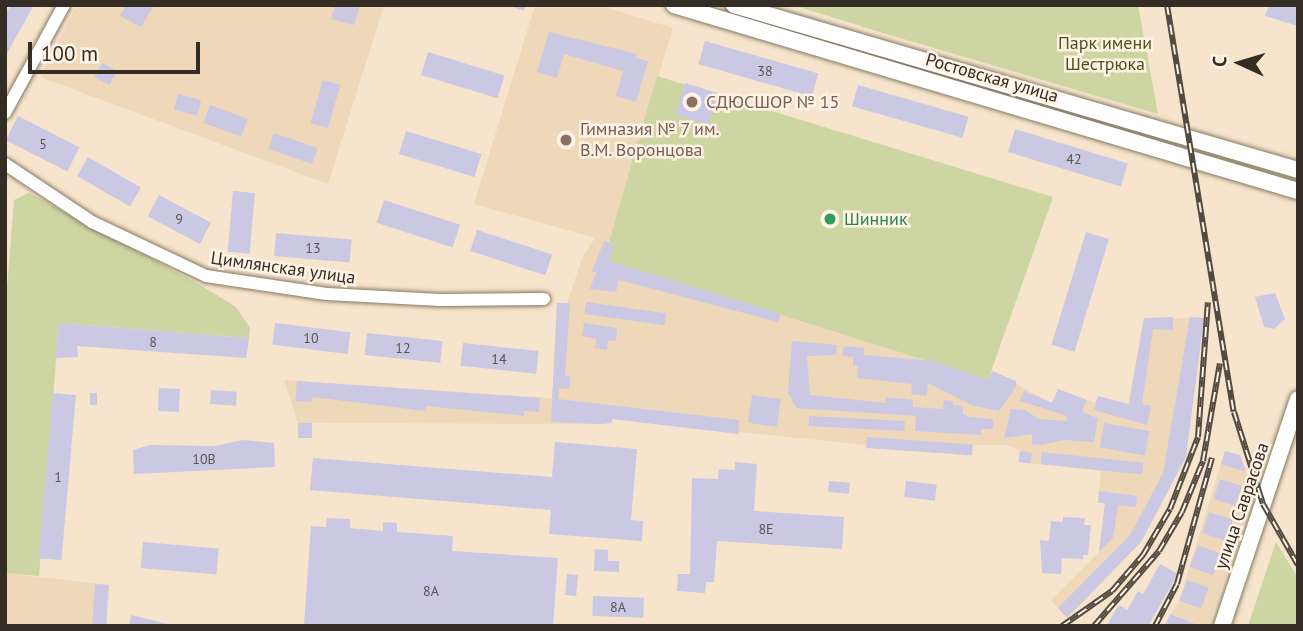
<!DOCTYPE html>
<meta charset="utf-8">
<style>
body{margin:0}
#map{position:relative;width:1303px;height:631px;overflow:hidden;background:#f6e5cc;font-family:"PT Sans",sans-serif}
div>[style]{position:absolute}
.built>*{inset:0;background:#eed8b9}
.green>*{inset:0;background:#cdd5a2}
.building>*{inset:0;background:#cbc8e3;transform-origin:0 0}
.roads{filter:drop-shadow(0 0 2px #877862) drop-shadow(0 0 2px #877862)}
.street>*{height:12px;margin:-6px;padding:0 6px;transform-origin:6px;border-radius:6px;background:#fff}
.secondary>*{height:16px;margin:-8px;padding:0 8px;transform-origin:8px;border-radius:8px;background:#fff}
.rail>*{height:6px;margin-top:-3px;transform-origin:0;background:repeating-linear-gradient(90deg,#fef3e5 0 10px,#544b40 0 20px);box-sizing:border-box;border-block:2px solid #544b40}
.dots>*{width:19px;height:19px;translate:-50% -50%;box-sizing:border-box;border:4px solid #fef3e5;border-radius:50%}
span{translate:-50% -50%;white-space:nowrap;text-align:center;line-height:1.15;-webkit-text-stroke:5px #fef3e5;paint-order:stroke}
.number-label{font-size:14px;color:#5a5454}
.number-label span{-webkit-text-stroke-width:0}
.park-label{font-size:18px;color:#4d521a}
.street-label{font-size:18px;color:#342d24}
.education-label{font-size:18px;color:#785e54}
.left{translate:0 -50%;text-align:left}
.leisure-label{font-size:18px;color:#27864d}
.frame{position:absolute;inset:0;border:7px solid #342d24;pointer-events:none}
.north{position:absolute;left:1205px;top:28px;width:70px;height:70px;-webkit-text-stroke:5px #fef3e5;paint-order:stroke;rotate:274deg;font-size:19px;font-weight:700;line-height:28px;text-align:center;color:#342d24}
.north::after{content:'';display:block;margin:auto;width:24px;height:32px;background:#342d24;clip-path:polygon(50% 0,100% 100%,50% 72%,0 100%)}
.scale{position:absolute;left:28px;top:42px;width:172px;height:32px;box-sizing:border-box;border:4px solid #342d24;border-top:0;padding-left:9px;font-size:21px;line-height:24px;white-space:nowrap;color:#342d24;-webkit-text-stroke:5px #fef3e5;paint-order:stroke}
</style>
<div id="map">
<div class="built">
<i style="clip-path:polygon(77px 5px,384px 5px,328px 184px,40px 77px)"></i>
<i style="clip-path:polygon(535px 5px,599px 5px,673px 28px,609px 242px,614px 244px,609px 261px,988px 380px,992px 371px,1052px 403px,1058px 389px,1095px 403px,1098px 396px,1128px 404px,1144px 318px,1204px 318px,1186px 457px,1141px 542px,1067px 618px,1051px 600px,1099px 552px,1105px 504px,1098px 503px,1101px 471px,1019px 462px,1020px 451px,1007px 445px,973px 445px,972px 456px,613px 419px,612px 423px,600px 424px,298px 423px,284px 380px,552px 398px,557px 303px,567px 303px,583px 256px,595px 238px,474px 204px)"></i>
<i style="clip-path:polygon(1225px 451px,1240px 455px,1253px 492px,1208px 626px,1164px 626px,1179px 601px)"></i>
<i style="clip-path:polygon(5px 573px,109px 585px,105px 626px,5px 626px)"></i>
</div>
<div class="green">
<i style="clip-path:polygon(793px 5px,1138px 5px,1158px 114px,873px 30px)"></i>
<i style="clip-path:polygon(657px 76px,1053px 197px,988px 380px,609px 261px,614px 244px,609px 242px)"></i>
<i style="clip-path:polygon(29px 193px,202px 286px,236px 307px,250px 328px,249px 338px,59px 323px,39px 576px,5px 573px,5px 314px,14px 200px)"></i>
<i style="clip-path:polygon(1276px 542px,1298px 578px,1298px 626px,1248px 626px)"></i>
</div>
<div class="building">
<i style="clip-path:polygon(11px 5px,34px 5px,5px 57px,5px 15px)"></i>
<i style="clip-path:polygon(126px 5px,154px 5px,141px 27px,120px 16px)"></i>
<i style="clip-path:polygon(335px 5px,360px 5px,354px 25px,331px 19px)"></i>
<i style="clip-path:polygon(507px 5px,526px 5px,524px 11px)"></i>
<i style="clip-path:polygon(1269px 5px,1298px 5px,1298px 26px,1265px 16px)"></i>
<i style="clip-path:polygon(549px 32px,637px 54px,636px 58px,648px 61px,636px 102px,616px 96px,623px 71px,564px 54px,557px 78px,537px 72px)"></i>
<i style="left:705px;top:41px;width:118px;height:24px;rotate:16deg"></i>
<i style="left:428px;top:52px;width:80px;height:24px;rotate:17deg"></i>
<i style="left:102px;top:63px;width:17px;height:16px;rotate:28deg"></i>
<i style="left:323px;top:80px;width:18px;height:45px;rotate:16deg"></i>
<i style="left:685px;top:83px;width:34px;height:33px;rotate:17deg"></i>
<i style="left:858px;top:85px;width:115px;height:22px;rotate:16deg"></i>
<i style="left:178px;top:94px;width:24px;height:16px;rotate:15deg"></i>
<i style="left:210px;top:105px;width:40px;height:19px;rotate:20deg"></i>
<i style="left:18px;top:116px;width:69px;height:27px;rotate:27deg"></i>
<i style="left:1015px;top:129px;width:118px;height:24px;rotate:17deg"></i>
<i style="left:406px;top:131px;width:79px;height:24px;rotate:17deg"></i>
<i style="left:274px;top:133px;width:46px;height:17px;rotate:19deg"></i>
<i style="left:88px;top:157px;width:61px;height:22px;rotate:30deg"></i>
<i style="left:233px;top:191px;width:22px;height:61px;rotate:5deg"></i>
<i style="left:159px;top:195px;width:59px;height:24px;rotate:28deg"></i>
<i style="left:384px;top:200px;width:80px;height:24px;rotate:18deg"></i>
<i style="left:477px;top:230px;width:79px;height:22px;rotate:18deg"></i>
<i style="left:1086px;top:232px;width:24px;height:118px;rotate:17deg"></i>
<i style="left:276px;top:233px;width:76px;height:23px;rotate:5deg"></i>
<i style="clip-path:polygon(604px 241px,614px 244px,609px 261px,781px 314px,778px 322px,619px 280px,616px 292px,590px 289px,596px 272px,592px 271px)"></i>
<i style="clip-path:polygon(1275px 293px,1285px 319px,1274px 329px,1264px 327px,1255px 297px)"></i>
<i style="left:586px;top:302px;width:81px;height:12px;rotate:8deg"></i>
<i style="clip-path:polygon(557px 303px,570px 303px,565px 376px,570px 376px,569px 389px,559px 388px,558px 399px,739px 420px,738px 434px,612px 419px,612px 423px,600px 424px,551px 422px)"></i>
<i style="clip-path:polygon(1173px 317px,1173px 330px,1153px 329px,1142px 404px,1151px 406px,1147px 425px,1094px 410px,1098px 396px,1129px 404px,1144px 318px)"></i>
<i style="clip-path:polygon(1190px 317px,1204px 318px,1186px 457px,1141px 542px,1067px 618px,1058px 608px,1130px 535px,1163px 473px)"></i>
<i style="clip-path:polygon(59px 323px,249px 338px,248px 347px,246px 358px,77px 346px,78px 357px,56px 358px)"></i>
<i style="left:275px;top:323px;width:76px;height:22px;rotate:7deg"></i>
<i style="clip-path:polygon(584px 323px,617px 328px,616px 341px,608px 340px,607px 350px,595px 348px,597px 339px,582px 336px)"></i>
<i style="left:367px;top:333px;width:76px;height:22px;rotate:6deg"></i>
<i style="clip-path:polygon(792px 341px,837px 345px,836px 355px,807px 356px,810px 395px,886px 403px,886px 397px,913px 400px,913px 407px,943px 409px,944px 400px,953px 401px,953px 405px,963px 406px,963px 414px,969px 417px,993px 419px,993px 429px,981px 429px,981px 435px,915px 431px,916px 416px,796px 408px,788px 392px)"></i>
<i style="left:463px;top:343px;width:76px;height:23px;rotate:6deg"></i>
<i style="clip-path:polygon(843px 346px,864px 348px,864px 355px,933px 361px,988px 380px,992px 371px,1016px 381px,1016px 387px,999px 411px,974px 406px,928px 383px,927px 396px,911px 394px,912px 384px,857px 378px,858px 366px,853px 366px,853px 357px,842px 356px)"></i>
<i style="clip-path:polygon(297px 381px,540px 398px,539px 412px,524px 411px,524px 416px,426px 406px,425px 411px,312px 397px,312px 402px,295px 401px)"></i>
<i style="left:159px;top:388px;width:21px;height:23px;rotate:3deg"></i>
<i style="clip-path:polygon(1058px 389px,1087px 400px,1082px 412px,1098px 418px,1094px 442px,1065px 440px,1041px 445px,1032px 444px,1032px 434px,1004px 438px,1011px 409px,1025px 410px,1039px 419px,1067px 421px,1067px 416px,1020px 401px,1024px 391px,1052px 403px)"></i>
<i style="left:211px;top:390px;width:26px;height:14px;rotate:4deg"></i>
<i style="left:53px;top:393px;width:23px;height:166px;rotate:5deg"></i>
<i style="left:90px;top:393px;width:7px;height:12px"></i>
<i style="left:752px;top:395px;width:29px;height:28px;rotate:8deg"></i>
<i style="left:809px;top:416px;width:96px;height:10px;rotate:3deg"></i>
<i style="left:298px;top:423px;width:14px;height:15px"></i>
<i style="left:1104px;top:423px;width:46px;height:25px;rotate:10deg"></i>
<i style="left:867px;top:437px;width:106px;height:11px;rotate:4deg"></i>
<i style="clip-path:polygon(243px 440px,274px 443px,275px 467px,134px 474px,133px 450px,150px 445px,214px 446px)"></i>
<i style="clip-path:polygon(555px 442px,637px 449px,631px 520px,643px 521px,642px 541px,549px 534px,551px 510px,310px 490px,313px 458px,552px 477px)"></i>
<i style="left:1020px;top:451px;width:12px;height:11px;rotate:9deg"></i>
<i style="clip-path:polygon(1225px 451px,1240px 455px,1246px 472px,1221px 464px)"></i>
<i style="left:1042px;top:452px;width:102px;height:12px;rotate:6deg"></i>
<i style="clip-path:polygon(735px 462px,757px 464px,754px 511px,844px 517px,842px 549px,717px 541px,714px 582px,706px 582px,705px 593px,677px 591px,678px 574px,690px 574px,692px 478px,718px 479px,719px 469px,735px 470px)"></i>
<i style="left:1220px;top:479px;width:23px;height:21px;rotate:18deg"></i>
<i style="left:829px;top:481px;width:21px;height:11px;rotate:5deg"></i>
<i style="left:906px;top:481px;width:31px;height:16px;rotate:7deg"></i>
<i style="clip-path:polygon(1099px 491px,1137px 496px,1136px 507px,1118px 505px,1113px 538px,1099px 552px,1105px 503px,1098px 503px)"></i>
<i style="left:1209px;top:512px;width:25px;height:22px;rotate:18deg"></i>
<i style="clip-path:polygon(1063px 517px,1085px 518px,1084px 525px,1091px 525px,1088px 555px,1083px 555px,1083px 559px,1062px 558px,1061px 574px,1042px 573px,1040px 540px,1049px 541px,1051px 521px,1063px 522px)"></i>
<i style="clip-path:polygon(327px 518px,350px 519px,350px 528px,383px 531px,383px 522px,397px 523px,397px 532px,453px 536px,452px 551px,558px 558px,553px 626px,304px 625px,311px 526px,326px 527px)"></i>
<i style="left:143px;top:542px;width:76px;height:26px;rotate:5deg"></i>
<i style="left:1198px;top:545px;width:25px;height:23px;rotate:21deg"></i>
<i style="clip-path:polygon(595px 549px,608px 550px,608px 561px,619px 561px,619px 572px,594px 571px)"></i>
<i style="clip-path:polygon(1160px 564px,1178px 574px,1148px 626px,1106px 626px,1119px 605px,1127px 610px,1138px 591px,1143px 594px)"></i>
<i style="left:567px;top:574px;width:11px;height:21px;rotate:5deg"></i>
<i style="left:1187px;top:580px;width:23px;height:22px;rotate:20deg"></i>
<i style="left:95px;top:584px;width:14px;height:42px;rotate:4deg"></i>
<i style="left:593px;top:596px;width:51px;height:20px;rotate:2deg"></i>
<i style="clip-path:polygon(1170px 614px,1200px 626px,1165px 626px)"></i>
<i style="clip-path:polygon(131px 615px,172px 625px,172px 626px,129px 626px)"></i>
</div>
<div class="roads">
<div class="street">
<i style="left:5px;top:113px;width:123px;rotate:-61.4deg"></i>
<i style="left:5px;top:164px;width:105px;rotate:33.7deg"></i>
<i style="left:92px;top:222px;width:126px;rotate:25.3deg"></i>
<i style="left:206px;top:276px;width:122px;rotate:8.5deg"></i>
<i style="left:327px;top:294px;width:113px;rotate:3deg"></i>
<i style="left:440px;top:300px;width:104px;rotate:-0.6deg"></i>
</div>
<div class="secondary">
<i style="left:674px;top:5px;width:651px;rotate:16.6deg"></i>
<i style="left:734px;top:5px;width:588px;rotate:16.31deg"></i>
<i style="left:1222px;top:626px;width:239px;rotate:-71.5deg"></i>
</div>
</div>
<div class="rail">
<i style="left:1167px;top:5px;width:412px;rotate:80.7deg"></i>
<i style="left:1234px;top:412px;width:96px;rotate:72.5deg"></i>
<i style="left:1263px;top:504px;width:70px;rotate:60.2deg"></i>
<i style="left:1062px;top:626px;width:61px;rotate:-35deg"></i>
<i style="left:1112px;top:591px;width:48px;rotate:-49.3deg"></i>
<i style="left:1143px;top:555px;width:53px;rotate:-59.6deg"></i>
<i style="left:1170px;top:509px;width:77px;rotate:-68.7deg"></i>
<i style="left:1198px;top:437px;width:135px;rotate:-85.8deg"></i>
<i style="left:1094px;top:626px;width:99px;rotate:-49.1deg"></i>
<i style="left:1159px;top:551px;width:45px;rotate:-59.5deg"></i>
<i style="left:1182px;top:512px;width:55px;rotate:-67.6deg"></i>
<i style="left:1203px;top:461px;width:99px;rotate:-80.2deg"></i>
<i style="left:1155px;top:626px;width:47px;rotate:-62.4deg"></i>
<i style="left:1177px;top:584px;width:131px;rotate:-74.5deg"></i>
</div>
<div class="dots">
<i style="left:692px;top:102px;background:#8d6e63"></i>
<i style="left:566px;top:140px;background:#8d6e63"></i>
<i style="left:830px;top:219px;background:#2e9e5b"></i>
</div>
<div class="number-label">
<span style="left:765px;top:71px">38</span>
<span style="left:43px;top:144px">5</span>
<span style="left:1074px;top:159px">42</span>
<span style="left:179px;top:219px">9</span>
<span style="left:313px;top:248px">13</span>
<span style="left:311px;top:338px">10</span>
<span style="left:153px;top:342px">8</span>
<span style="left:403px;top:348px">12</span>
<span style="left:499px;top:359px">14</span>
<span style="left:204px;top:459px">10В</span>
<span style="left:58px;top:477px">1</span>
<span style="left:766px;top:529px">8Е</span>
<span style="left:431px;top:591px">8А</span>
<span style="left:618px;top:607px">8А</span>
</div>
<div class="park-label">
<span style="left:1105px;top:54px">Парк имени<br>Шестрюка</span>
</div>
<div class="street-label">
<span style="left:992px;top:78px;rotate:16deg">Ростовская улица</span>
<span style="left:283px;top:268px;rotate:8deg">Цимлянская улица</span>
<span style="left:1242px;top:506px;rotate:-71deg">улица Саврасова</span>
</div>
<div class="education-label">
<span class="left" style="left:706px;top:102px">СДЮСШОР № 15</span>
<span class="left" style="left:580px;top:140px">Гимназия № 7 им.<br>В.М. Воронцова</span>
</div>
<div class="leisure-label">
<span class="left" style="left:844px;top:219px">Шинник</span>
</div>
<div class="frame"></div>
<div class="north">С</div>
<div class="scale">100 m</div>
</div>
